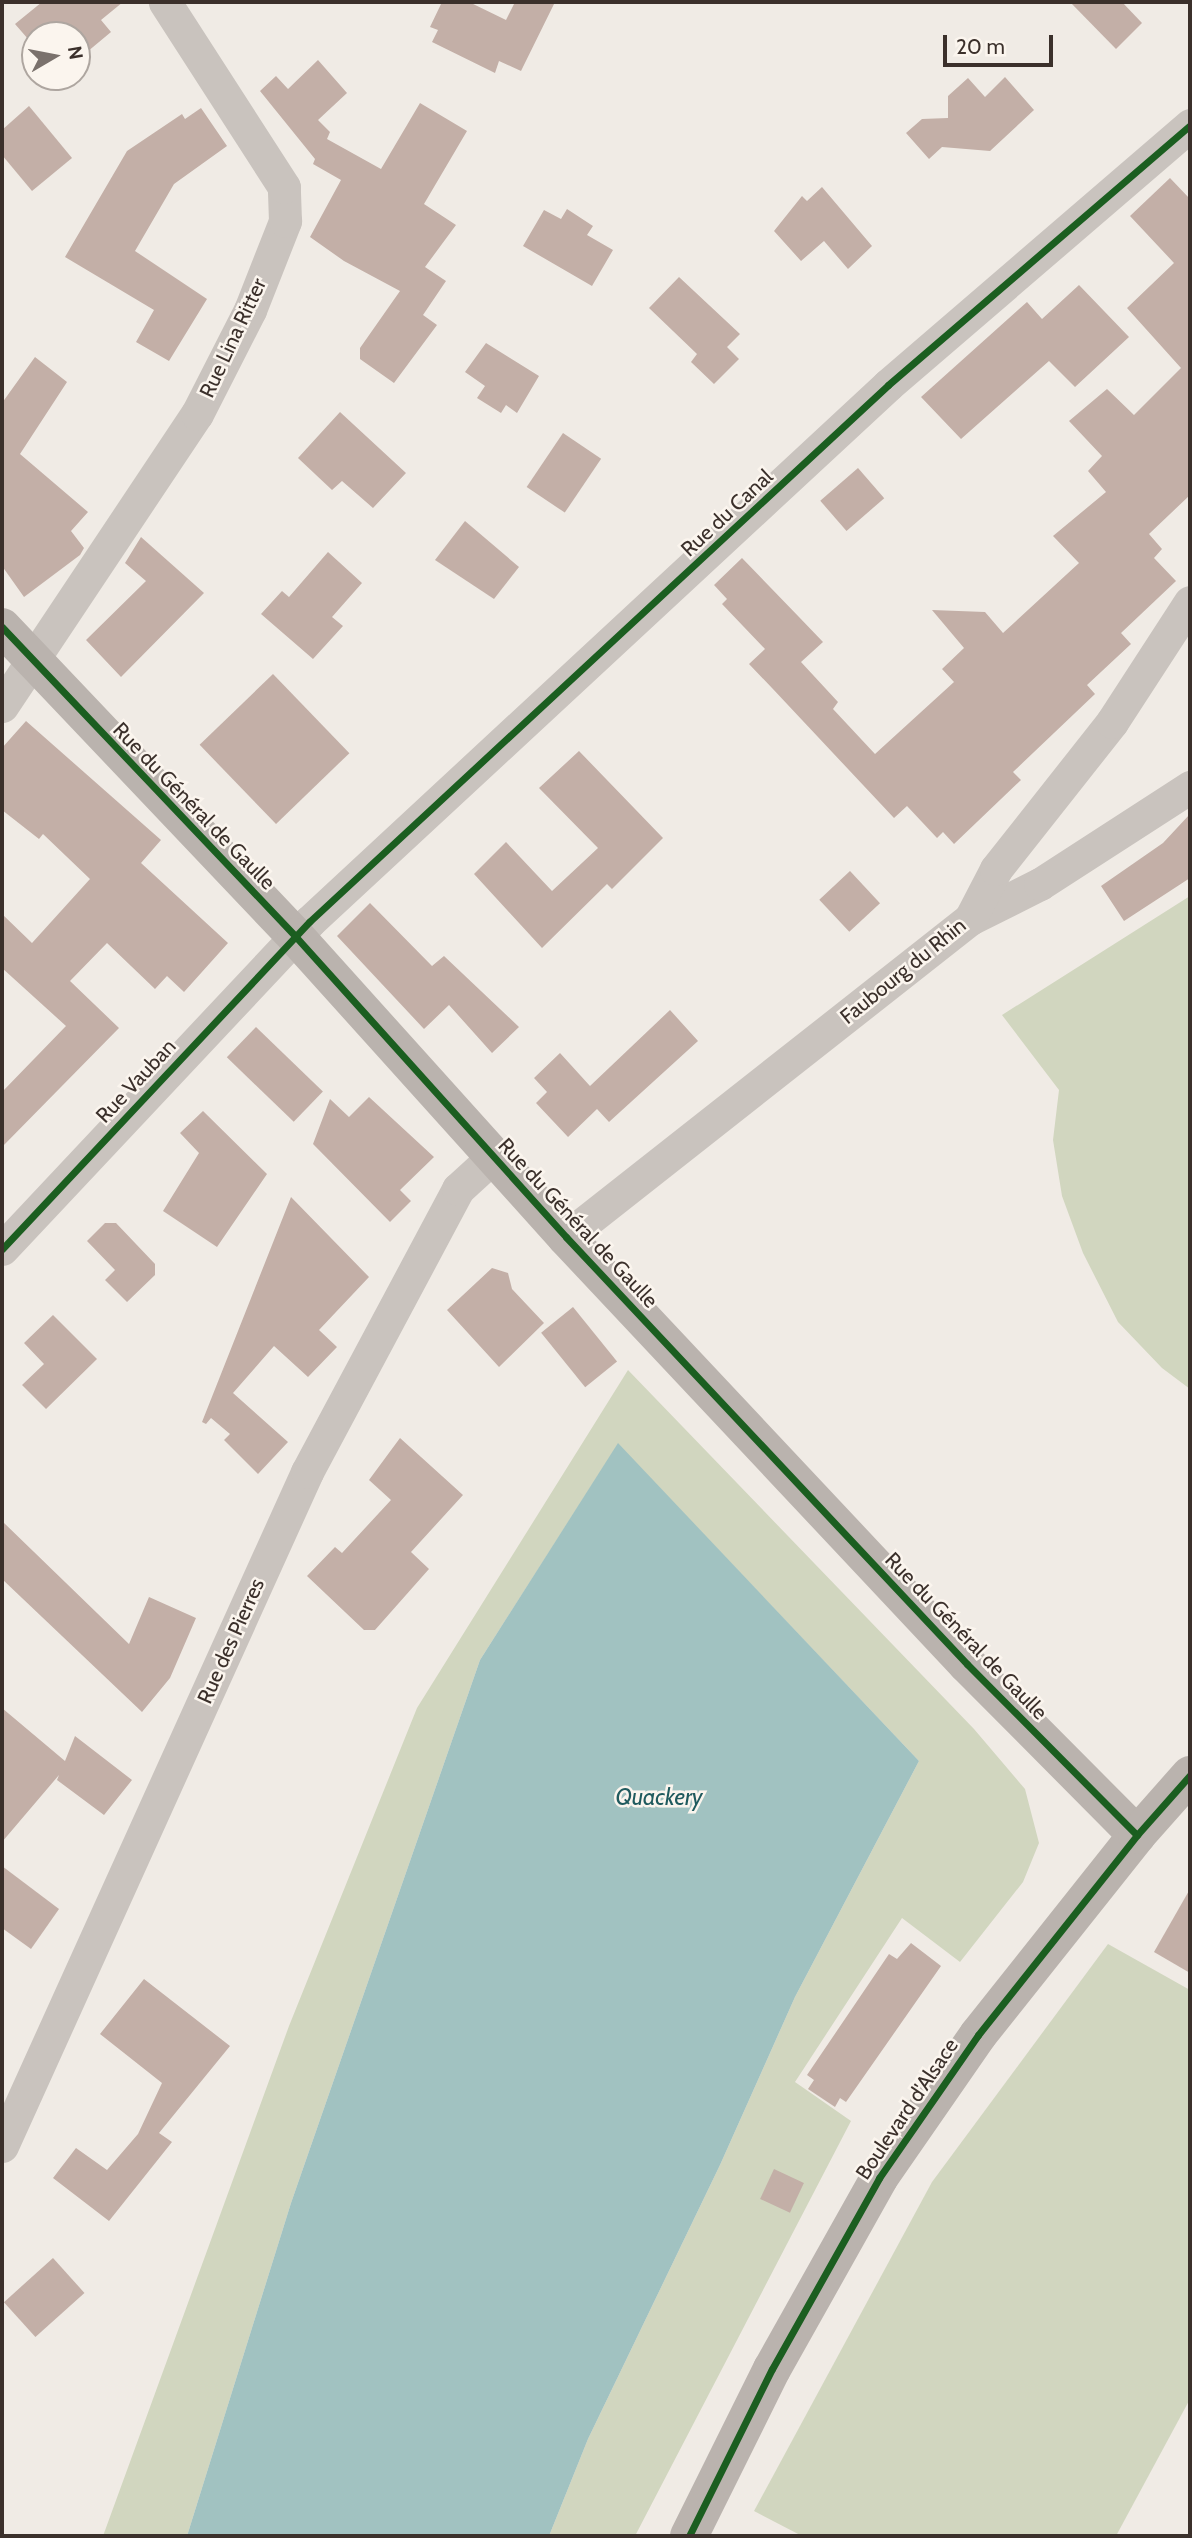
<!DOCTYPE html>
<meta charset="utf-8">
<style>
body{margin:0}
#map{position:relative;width:1192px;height:2538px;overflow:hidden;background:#f0ebe5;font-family:Cabin,sans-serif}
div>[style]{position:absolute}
.green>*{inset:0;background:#d1d6bf}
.water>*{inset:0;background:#a1c2c1}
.building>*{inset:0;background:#c3afa7;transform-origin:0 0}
.street>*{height:33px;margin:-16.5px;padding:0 16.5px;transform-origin:16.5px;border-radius:16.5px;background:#c9c3be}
.secondary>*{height:38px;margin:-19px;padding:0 19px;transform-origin:19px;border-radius:19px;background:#bab3ae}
.cycleway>*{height:7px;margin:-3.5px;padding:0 3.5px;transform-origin:3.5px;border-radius:3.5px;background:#1b5e20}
span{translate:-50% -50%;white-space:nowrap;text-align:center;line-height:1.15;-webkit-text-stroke:5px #fbf5ee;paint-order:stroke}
.street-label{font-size:21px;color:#3b302b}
.water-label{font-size:23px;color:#1f5a5e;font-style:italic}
.frame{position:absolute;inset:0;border:4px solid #3b302b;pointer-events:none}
.north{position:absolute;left:21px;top:21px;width:70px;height:70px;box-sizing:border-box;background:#fbf5ee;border:2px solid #aea6a0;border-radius:50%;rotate:80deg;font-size:19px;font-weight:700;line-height:28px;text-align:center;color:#3b302b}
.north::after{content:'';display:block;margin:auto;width:24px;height:32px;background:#7a716c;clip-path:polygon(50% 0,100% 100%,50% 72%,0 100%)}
.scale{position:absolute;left:943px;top:35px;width:110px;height:32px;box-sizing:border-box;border:4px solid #3b302b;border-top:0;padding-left:9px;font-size:21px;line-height:24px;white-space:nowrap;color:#3b302b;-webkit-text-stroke:5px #fbf5ee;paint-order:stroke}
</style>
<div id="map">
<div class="green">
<i style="clip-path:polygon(1190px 896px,1190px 1389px,1162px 1368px,1118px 1322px,1083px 1253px,1062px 1196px,1053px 1140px,1059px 1090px,1002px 1015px)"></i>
<i style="clip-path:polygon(628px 1370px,974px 1729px,1025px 1789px,1039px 1843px,1023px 1882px,960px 1962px,902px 1918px,795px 2082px,851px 2121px,635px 2536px,549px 2536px,588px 2439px,720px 2165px,795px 1997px,919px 1761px,618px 1444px,480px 1660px,291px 2203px,187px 2536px,103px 2536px,289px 2026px,417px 1708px)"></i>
<i style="clip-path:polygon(1108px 1944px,1190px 1990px,1190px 2399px,1116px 2536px,802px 2536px,754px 2511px,932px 2182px)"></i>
</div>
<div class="water">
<i style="clip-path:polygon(618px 1443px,919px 1761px,795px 1997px,720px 2165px,588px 2439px,549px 2536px,187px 2536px,291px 2203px,480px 1660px)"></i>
</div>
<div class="building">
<i style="clip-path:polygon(42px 2px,123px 2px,101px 20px,111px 32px,87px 52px,77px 35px,35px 35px,35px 47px,15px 24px)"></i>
<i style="clip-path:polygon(442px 2px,469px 2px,506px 20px,515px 2px,555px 2px,521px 71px,499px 61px,495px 73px,432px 42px,438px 30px,430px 27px)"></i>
<i style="clip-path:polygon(1070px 2px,1122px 2px,1142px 23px,1116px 49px)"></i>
<i style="clip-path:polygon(318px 60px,347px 93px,318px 120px,330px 132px,327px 139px,381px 169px,420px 103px,467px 131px,424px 204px,456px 225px,425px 267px,446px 281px,423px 315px,437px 325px,394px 383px,360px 359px,360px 348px,400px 291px,344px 261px,310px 237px,341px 180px,313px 164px,315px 159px,260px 91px,276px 76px,288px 89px)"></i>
<i style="clip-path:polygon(1005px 77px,1034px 110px,990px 151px,942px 147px,929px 159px,906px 133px,922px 119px,948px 118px,948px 96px,968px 78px,985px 97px)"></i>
<i style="clip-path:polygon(29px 106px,72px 158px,32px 191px,2px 155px,2px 130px)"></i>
<i style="clip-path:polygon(201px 108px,227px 146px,174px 184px,135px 251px,207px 299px,169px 361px,136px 342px,154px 310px,65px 257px,127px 151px,182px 114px,185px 119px)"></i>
<i style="clip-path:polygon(1170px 178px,1190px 199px,1190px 495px,1149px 534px,1162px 549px,1154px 558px,1176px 581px,1121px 633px,1131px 644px,1087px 685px,1095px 694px,1013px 772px,1021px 780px,954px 844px,943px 832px,937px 838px,907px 806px,894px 818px,772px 688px,749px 664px,765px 649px,722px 604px,727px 599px,714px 585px,742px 558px,799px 617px,823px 642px,801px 662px,838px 702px,833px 709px,875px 754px,954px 682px,942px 669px,964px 648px,932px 610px,985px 612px,1003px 633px,1079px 563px,1053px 536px,1106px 492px,1088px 471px,1102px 456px,1069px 421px,1107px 389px,1134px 415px,1181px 368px,1127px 308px,1174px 263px,1130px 216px)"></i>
<i style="clip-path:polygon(822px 187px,872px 246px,848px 269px,824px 241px,801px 261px,774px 231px,802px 196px,807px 201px)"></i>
<i style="clip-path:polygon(567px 209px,593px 226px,587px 235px,613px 250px,592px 286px,523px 246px,544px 210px,561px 219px)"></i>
<i style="clip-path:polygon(679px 277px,740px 334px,727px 347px,739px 359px,714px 384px,691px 362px,697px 354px,649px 308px)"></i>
<i style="clip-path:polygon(1079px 285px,1129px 337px,1075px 387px,1049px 361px,961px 439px,921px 397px,1027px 302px,1042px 319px)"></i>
<i style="clip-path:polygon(486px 343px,539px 376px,517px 413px,506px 405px,501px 413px,477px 398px,485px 386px,465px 372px)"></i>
<i style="clip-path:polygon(35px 357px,67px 382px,20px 454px,88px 512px,71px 531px,84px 548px,80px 555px,24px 597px,2px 566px,2px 403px)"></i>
<i style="clip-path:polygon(340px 412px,406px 473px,373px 508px,342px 481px,332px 490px,298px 458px)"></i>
<i style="left:563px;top:433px;width:46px;height:65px;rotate:34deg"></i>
<i style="left:858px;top:468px;width:40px;height:50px;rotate:49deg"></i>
<i style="clip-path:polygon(465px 521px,519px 567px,494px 599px,435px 560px)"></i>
<i style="clip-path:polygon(141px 537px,204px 593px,121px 677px,86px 640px,146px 581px,125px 563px)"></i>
<i style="clip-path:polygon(328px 552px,362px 583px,332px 617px,343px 626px,313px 659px,261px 614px,282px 591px,289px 597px)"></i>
<i style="left:273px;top:674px;width:110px;height:102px;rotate:46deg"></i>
<i style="clip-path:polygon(26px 721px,161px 840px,141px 863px,228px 943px,184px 992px,167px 976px,155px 989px,107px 943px,70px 981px,119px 1028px,2px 1147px,2px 1092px,66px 1026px,2px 968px,2px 914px,32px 943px,90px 879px,43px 834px,39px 839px,2px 810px,2px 748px)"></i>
<i style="clip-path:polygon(579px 751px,663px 838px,612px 889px,607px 884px,542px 948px,474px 874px,506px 842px,552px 891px,598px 848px,539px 788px)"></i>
<i style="clip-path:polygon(1190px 814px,1190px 878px,1124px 921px,1101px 886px,1163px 843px)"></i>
<i style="left:850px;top:871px;width:44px;height:42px;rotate:47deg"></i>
<i style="clip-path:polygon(370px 903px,432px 966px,444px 956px,519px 1027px,492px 1053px,449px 1005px,424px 1029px,337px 936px)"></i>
<i style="clip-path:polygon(670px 1010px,698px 1041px,609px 1122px,597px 1109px,568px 1137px,536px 1103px,547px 1092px,534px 1078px,560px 1053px,590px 1086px)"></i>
<i style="left:256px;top:1027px;width:93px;height:42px;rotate:44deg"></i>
<i style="clip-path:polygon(369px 1097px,434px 1157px,400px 1190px,411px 1201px,390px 1222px,313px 1144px,330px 1099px,349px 1117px)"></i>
<i style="clip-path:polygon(203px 1111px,267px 1174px,217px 1247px,163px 1211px,199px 1153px,180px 1133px)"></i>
<i style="clip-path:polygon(291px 1197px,369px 1277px,319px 1330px,337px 1347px,308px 1377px,274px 1346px,233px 1393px,288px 1442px,258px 1474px,224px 1440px,230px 1434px,211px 1418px,206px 1424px,202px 1422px)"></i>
<i style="clip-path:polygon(105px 1223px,116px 1223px,155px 1264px,155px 1275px,127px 1302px,105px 1280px,115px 1270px,87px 1241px)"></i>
<i style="clip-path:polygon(492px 1268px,508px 1273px,512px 1289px,544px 1323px,499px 1367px,447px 1310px)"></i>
<i style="left:573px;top:1307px;width:70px;height:41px;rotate:51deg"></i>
<i style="clip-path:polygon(53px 1315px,97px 1359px,46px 1409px,22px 1385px,44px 1364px,24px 1343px)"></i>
<i style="clip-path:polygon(400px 1438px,463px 1495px,411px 1552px,429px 1569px,375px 1630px,364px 1630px,307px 1576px,335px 1547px,342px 1553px,391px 1500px,369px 1480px)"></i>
<i style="clip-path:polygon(2px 1521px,129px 1644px,149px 1597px,196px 1618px,170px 1678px,142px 1712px,2px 1579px)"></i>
<i style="clip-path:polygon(2px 1708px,65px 1761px,75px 1736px,132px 1780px,104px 1815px,57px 1780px,59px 1775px,2px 1842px)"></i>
<i style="clip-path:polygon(2px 1866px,59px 1909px,31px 1949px,2px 1928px)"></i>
<i style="clip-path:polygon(1190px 1889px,1190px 1973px,1154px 1952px)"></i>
<i style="clip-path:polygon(911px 1943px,941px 1966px,846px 2102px,840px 2098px,835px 2107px,808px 2089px,814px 2080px,807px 2075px,889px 1954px,897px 1959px)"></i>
<i style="clip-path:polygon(144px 1979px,230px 2046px,159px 2133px,172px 2142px,109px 2221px,53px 2178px,76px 2148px,107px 2170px,138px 2134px,162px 2083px,100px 2034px)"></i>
<i style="left:774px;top:2169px;width:33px;height:33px;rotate:25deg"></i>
<i style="left:53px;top:2258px;width:47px;height:66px;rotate:48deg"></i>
</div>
<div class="street">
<i style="left:2px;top:706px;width:351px;rotate:-56.3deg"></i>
<i style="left:197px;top:414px;width:117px;rotate:-63deg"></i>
<i style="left:250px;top:310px;width:96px;rotate:-68.5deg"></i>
<i style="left:285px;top:221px;width:34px;rotate:-92deg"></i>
<i style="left:284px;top:187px;width:220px;rotate:-122.8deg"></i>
<i style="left:970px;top:919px;width:78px;rotate:-26.6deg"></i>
<i style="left:1040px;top:884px;width:179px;rotate:-32.9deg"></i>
<i style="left:566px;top:1237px;width:514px;rotate:-38.21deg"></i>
<i style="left:970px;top:919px;width:56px;rotate:-62.5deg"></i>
<i style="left:996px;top:869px;width:187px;rotate:-51.7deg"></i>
<i style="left:1112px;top:722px;width:143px;rotate:-57deg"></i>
<i style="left:2px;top:1249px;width:449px;rotate:-46.8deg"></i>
<i style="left:309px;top:922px;width:790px;rotate:-42.84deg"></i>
<i style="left:888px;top:385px;width:399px;rotate:-40.7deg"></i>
<i style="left:2px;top:2146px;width:740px;rotate:-65.65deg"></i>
<i style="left:307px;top:1472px;width:321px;rotate:-61.9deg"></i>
<i style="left:458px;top:1189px;width:47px;rotate:-42.4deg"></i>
</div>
<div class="secondary">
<i style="left:2px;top:627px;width:427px;rotate:46.5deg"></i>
<i style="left:296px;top:937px;width:404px;rotate:48deg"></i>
<i style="left:566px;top:1237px;width:586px;rotate:46.8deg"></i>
<i style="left:967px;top:1664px;width:241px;rotate:45.2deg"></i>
<i style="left:689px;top:2536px;width:186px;rotate:-63.6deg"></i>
<i style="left:772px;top:2369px;width:219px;rotate:-60.7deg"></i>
<i style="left:879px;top:2178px;width:174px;rotate:-55.3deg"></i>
<i style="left:978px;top:2035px;width:256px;rotate:-51.5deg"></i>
<i style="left:1137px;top:1835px;width:80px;rotate:-48.5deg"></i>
</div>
<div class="cycleway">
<i style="left:2px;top:627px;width:427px;rotate:46.5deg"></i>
<i style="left:296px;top:937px;width:404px;rotate:48deg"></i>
<i style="left:566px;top:1237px;width:586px;rotate:46.8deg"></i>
<i style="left:967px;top:1664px;width:241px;rotate:45.2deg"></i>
<i style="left:2px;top:1249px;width:449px;rotate:-46.8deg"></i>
<i style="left:309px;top:922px;width:790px;rotate:-42.84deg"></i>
<i style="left:888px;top:385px;width:399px;rotate:-40.7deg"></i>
<i style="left:689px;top:2536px;width:186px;rotate:-63.6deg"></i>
<i style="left:772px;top:2369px;width:219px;rotate:-60.7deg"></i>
<i style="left:879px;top:2178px;width:174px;rotate:-55.3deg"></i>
<i style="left:978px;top:2035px;width:256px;rotate:-51.5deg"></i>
<i style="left:1137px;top:1835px;width:80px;rotate:-48.5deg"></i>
</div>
<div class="street-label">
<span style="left:233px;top:338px;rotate:-65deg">Rue Lina Ritter</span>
<span style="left:727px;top:513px;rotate:-43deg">Rue du Canal</span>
<span style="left:194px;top:806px;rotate:46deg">Rue du Général de Gaulle</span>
<span style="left:903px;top:971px;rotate:-39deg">Faubourg du Rhin</span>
<span style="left:136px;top:1081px;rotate:-47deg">Rue Vauban</span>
<span style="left:578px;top:1223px;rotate:47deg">Rue du Général de Gaulle</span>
<span style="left:966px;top:1636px;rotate:46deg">Rue du Général de Gaulle</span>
<span style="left:231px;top:1641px;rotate:-66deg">Rue des Pierres</span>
<span style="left:907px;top:2109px;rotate:-56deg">Boulevard d'Alsace</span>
</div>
<div class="water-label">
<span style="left:659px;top:1797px">Quackery</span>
</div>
<div class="frame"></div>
<div class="north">N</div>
<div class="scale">20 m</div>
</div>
